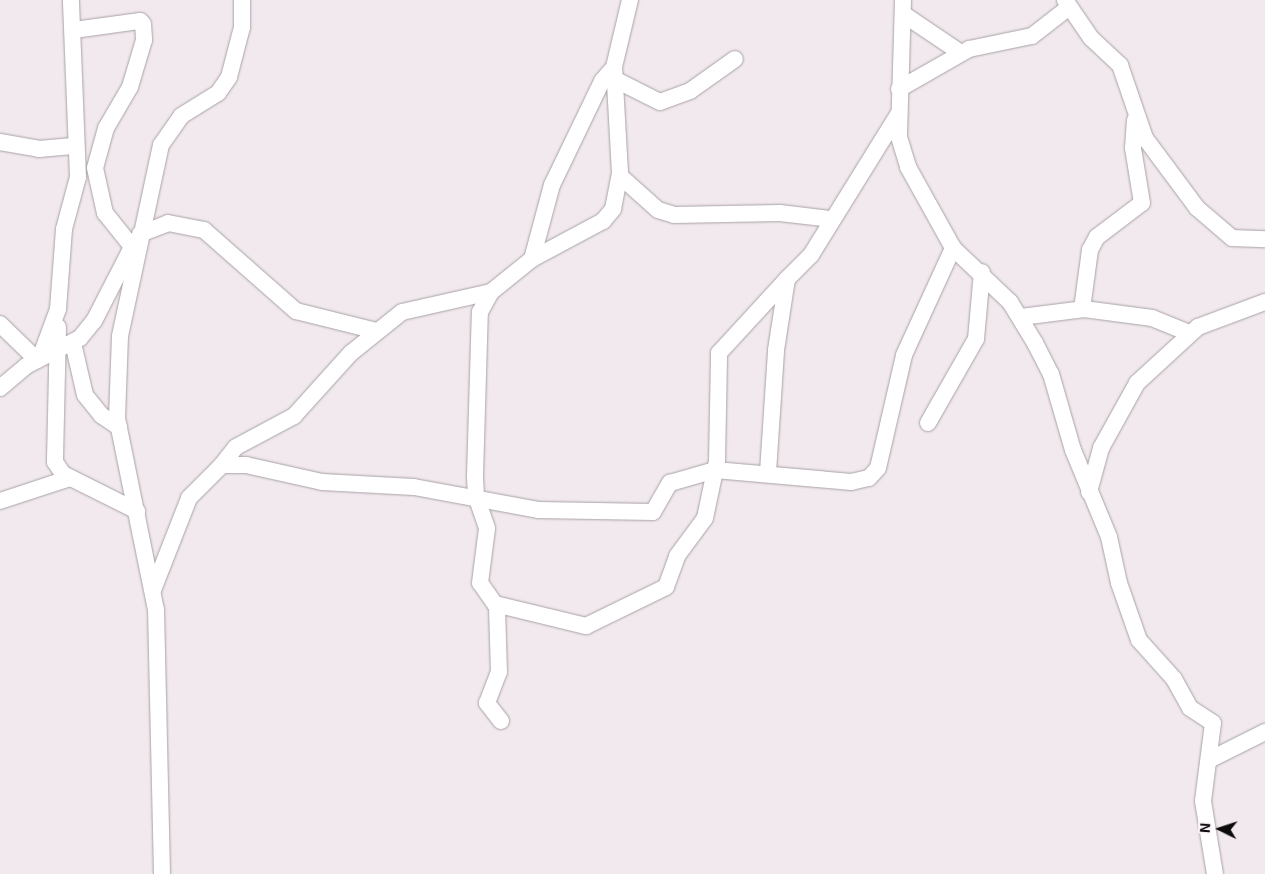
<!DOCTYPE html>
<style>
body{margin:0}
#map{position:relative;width:1265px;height:874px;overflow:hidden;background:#f1e9ee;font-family:"Exo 2",sans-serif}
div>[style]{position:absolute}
.roads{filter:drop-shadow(0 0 1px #a8a1a6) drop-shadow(0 0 1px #a8a1a6)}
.street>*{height:16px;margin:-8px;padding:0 8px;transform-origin:8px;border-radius:8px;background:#fff}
span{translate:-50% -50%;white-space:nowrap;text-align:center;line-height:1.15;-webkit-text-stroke:5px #fef6fc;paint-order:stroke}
.north{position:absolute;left:1195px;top:804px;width:50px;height:50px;-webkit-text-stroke:4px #fef6fc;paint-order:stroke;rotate:274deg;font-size:14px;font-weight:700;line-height:20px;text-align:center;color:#0d0a0c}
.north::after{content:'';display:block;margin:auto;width:18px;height:22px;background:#0d0a0c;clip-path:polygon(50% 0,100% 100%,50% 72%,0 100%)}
</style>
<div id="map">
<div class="roads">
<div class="street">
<i style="left:903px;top:0;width:137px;rotate:91.7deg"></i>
<i style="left:899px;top:137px;width:31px;rotate:73deg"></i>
<i style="left:908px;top:167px;width:93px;rotate:60.9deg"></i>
<i style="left:953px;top:248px;width:79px;rotate:43.5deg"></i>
<i style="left:1010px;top:302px;width:48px;rotate:58.6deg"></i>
<i style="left:1035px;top:343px;width:35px;rotate:63deg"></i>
<i style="left:1051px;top:374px;width:79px;rotate:73.9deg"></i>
<i style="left:1073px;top:450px;width:94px;rotate:67.5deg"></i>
<i style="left:1109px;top:537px;width:47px;rotate:77.7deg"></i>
<i style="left:1119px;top:583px;width:60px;rotate:70.7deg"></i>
<i style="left:1139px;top:640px;width:52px;rotate:48.1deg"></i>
<i style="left:1174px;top:679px;width:33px;rotate:61deg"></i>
<i style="left:1190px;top:708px;width:27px;rotate:33deg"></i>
<i style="left:1213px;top:723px;width:79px;rotate:97.3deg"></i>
<i style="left:1203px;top:801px;width:74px;rotate:80.7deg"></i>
<i style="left:1065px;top:0;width:46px;rotate:55.6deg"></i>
<i style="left:1091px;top:38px;width:40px;rotate:43deg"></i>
<i style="left:1120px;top:65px;width:77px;rotate:71.1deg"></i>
<i style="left:1145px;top:138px;width:87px;rotate:53.4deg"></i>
<i style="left:1197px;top:208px;width:46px;rotate:40.6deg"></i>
<i style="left:1232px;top:238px;width:33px;rotate:2deg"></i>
<i style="left:903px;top:14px;width:70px;rotate:33.9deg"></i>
<i style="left:74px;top:30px;width:67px;rotate:-7.8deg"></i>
<i style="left:140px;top:21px;width:4px;rotate:45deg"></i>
<i style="left:143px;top:24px;width:16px;rotate:86deg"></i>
<i style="left:144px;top:40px;width:49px;rotate:106.6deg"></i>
<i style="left:130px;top:87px;width:48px;rotate:120.3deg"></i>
<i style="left:106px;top:128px;width:41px;rotate:105.4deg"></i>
<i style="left:95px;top:168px;width:46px;rotate:77.5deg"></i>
<i style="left:105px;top:213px;width:51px;rotate:51.3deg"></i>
<i style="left:614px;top:79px;width:51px;rotate:26.6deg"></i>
<i style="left:660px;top:102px;width:32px;rotate:-20deg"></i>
<i style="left:690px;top:91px;width:55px;rotate:-35.4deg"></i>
<i style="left:899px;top:89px;width:81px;rotate:-29.7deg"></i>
<i style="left:969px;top:49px;width:64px;rotate:-11.7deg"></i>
<i style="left:1032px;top:36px;width:46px;rotate:-37.9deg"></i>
<i style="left:0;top:142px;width:40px;rotate:10deg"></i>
<i style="left:39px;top:149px;width:37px;rotate:-5deg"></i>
<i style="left:620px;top:176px;width:51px;rotate:41.8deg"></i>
<i style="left:658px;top:210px;width:17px;rotate:17deg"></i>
<i style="left:674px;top:215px;width:106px;rotate:-1.1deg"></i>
<i style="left:780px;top:213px;width:50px;rotate:6.8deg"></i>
<i style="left:140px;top:234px;width:30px;rotate:-21deg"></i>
<i style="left:168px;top:223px;width:37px;rotate:11deg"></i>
<i style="left:204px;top:230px;width:123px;rotate:41.4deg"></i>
<i style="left:296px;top:311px;width:82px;rotate:14deg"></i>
<i style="left:532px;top:259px;width:77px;rotate:-74.9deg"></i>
<i style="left:552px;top:185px;width:115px;rotate:-64.3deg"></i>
<i style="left:602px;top:81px;width:18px;rotate:-49deg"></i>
<i style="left:1082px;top:309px;width:60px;rotate:-82.3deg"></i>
<i style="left:1090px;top:250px;width:15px;rotate:-62deg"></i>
<i style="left:1097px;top:237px;width:56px;rotate:-37.1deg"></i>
<i style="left:1142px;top:203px;width:56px;rotate:-99.3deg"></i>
<i style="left:1133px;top:148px;width:28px;rotate:-86deg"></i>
<i style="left:1021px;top:317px;width:64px;rotate:-7.2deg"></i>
<i style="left:1084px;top:309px;width:69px;rotate:7.5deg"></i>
<i style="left:1152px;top:318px;width:40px;rotate:22deg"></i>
<i style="left:0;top:324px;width:52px;rotate:44.2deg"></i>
<i style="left:58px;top:327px;width:135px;rotate:91.3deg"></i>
<i style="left:55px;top:462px;width:14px;rotate:56deg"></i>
<i style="left:63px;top:474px;width:83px;rotate:26.6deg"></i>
<i style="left:73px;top:343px;width:53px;rotate:77deg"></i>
<i style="left:85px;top:395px;width:26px;rotate:51deg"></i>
<i style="left:101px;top:415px;width:22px;rotate:34deg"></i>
<i style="left:40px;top:358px;width:52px;rotate:-69.8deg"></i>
<i style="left:58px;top:309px;width:80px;rotate:-85.7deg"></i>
<i style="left:64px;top:229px;width:54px;rotate:-74.9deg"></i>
<i style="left:78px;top:177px;width:177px;rotate:-92.3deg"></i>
<i style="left:0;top:388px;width:34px;rotate:-40deg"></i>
<i style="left:26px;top:366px;width:61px;rotate:-27.4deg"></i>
<i style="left:80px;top:338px;width:22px;rotate:-51deg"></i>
<i style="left:94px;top:321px;width:83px;rotate:-62.8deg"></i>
<i style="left:928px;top:423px;width:97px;rotate:-60.3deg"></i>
<i style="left:976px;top:339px;width:67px;rotate:-84.9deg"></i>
<i style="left:221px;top:466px;width:24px;rotate:-52deg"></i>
<i style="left:236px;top:447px;width:66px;rotate:-28.1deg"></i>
<i style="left:294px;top:416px;width:85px;rotate:-47.9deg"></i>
<i style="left:351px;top:353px;width:65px;rotate:-38.8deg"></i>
<i style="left:402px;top:312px;width:91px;rotate:-12.7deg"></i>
<i style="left:768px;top:472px;width:122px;rotate:-86.2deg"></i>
<i style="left:776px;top:350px;width:72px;rotate:-81.2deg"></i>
<i style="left:787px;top:279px;width:34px;rotate:-45deg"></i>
<i style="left:811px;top:255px;width:167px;rotate:-58.2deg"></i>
<i style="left:1089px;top:492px;width:46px;rotate:-74.7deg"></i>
<i style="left:1101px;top:448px;width:74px;rotate:-61deg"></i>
<i style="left:1137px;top:383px;width:83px;rotate:-42.6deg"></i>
<i style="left:1198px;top:327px;width:72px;rotate:-20.5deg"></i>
<i style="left:0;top:501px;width:74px;rotate:-18.2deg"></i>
<i style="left:153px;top:590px;width:99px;rotate:-68.6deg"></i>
<i style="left:189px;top:498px;width:47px;rotate:-45deg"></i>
<i style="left:222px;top:465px;width:24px"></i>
<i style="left:246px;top:465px;width:78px;rotate:12.6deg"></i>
<i style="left:322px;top:482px;width:92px;rotate:3.1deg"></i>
<i style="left:414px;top:487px;width:126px;rotate:10.5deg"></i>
<i style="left:538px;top:510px;width:115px;rotate:1deg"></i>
<i style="left:653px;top:512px;width:34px;rotate:-60deg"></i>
<i style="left:670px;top:483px;width:47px;rotate:-16.1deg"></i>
<i style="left:715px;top:470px;width:137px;rotate:5deg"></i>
<i style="left:851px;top:482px;width:18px;rotate:-13deg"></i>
<i style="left:869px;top:478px;width:13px;rotate:-48deg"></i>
<i style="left:878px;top:468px;width:116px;rotate:-77deg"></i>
<i style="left:904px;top:355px;width:118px;rotate:-65.4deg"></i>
<i style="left:495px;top:604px;width:94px;rotate:13.6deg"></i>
<i style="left:586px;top:626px;width:89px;rotate:-26deg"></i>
<i style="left:666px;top:587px;width:33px;rotate:-70deg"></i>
<i style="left:677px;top:556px;width:47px;rotate:-53.6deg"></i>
<i style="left:705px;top:518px;width:58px;rotate:-78.1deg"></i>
<i style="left:717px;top:461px;width:108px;rotate:-88.9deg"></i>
<i style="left:719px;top:353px;width:100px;rotate:-47.4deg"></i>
<i style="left:501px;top:721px;width:23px;rotate:-128deg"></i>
<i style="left:487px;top:703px;width:33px;rotate:-69deg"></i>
<i style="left:499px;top:672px;width:65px;rotate:-91.8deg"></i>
<i style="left:497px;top:607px;width:29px;rotate:-125deg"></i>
<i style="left:480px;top:583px;width:55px;rotate:-82.7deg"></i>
<i style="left:487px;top:528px;width:34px;rotate:-109deg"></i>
<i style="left:476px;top:496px;width:20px;rotate:-93deg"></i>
<i style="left:475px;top:476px;width:164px;rotate:-88.3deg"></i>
<i style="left:480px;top:312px;width:23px;rotate:-61deg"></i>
<i style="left:491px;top:292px;width:53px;rotate:-38.8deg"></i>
<i style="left:532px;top:259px;width:81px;rotate:-28.2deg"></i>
<i style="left:603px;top:221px;width:16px;rotate:-50deg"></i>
<i style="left:613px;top:209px;width:37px;rotate:-79deg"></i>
<i style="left:620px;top:173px;width:106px;rotate:-93.2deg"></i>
<i style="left:614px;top:67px;width:69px;rotate:-76.6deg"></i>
<i style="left:1209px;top:760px;width:63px;rotate:-26.6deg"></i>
<i style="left:162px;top:874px;width:264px;rotate:-91.3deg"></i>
<i style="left:156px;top:610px;width:196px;rotate:-101.5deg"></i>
<i style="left:117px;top:418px;width:82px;rotate:-87.9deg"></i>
<i style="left:120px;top:336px;width:195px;rotate:-77.9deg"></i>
<i style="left:161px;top:145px;width:35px;rotate:-55deg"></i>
<i style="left:181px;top:116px;width:44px;rotate:-31.9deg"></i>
<i style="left:218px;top:93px;width:19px;rotate:-55deg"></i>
<i style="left:229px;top:77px;width:52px;rotate:-75.4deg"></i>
<i style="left:242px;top:27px;width:27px;rotate:-90deg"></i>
</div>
</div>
<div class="north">N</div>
</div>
